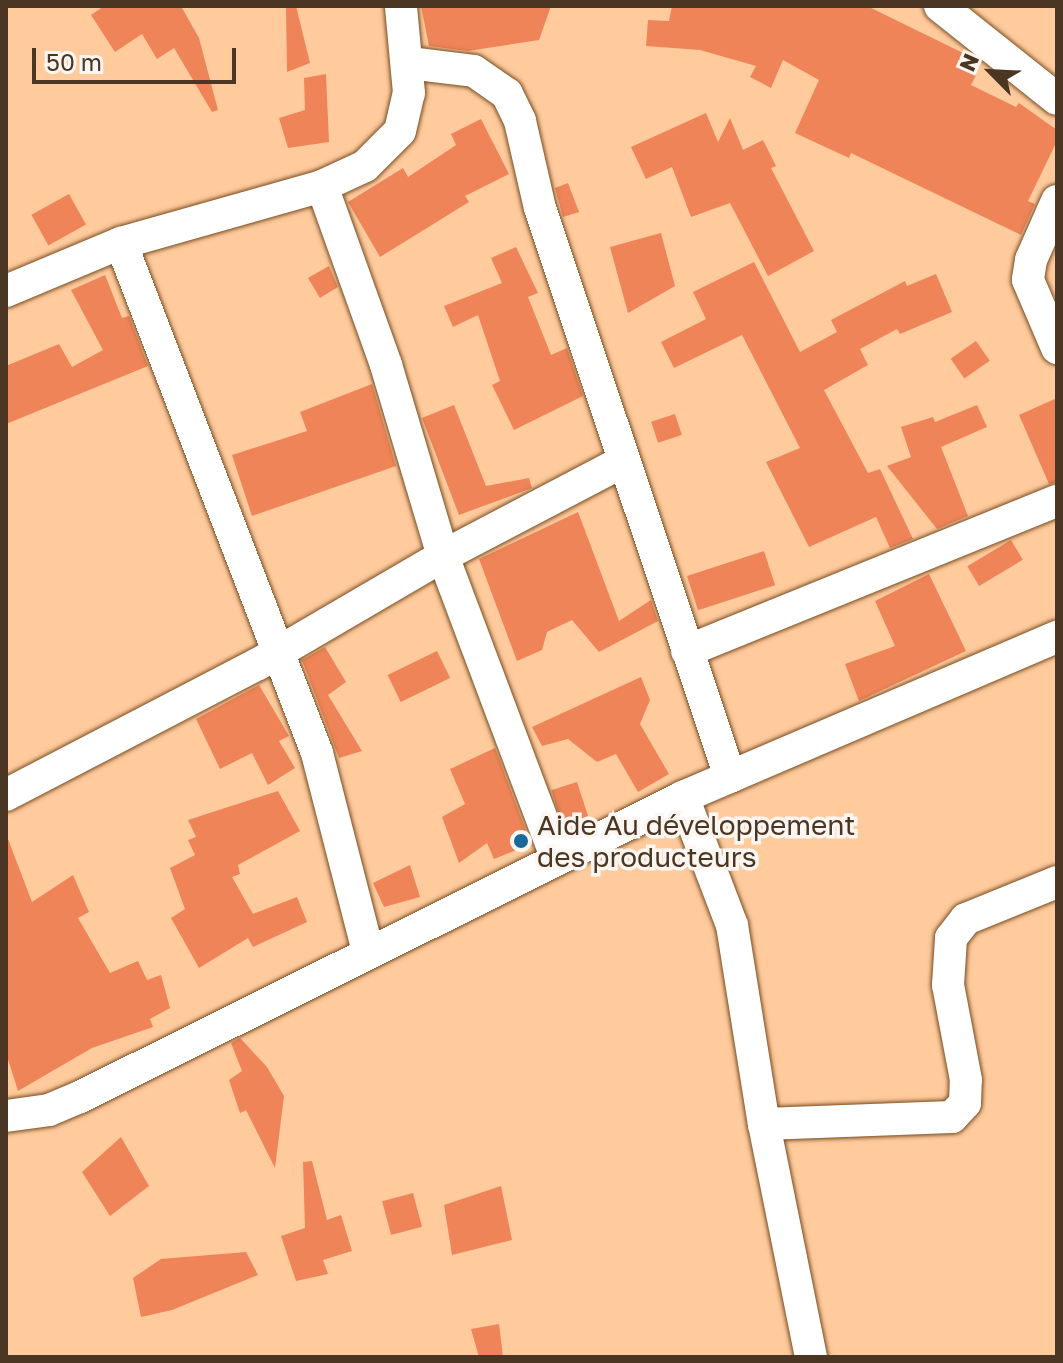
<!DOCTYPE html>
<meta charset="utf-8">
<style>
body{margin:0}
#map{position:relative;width:1063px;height:1363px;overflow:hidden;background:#ffcb9d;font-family:"Golos Text",sans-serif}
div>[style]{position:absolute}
.building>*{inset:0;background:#ef8458;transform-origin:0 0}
.roads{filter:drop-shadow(0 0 2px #784c20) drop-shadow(0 0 2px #784c20)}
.minor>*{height:32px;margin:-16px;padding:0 16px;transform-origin:16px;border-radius:16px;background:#fff}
.dots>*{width:22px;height:22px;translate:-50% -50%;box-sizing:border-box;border:4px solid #fbf6f1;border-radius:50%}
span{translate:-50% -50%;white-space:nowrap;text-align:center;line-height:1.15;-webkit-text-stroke:7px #fbf6f1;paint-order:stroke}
.poi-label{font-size:28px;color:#4a3623}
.left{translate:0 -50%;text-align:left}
.frame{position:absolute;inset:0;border:8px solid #4a3623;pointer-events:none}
.north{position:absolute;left:951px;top:32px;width:80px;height:80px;-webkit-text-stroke:6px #fbf6f1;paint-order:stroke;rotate:294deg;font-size:22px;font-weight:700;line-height:32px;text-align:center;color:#4a3623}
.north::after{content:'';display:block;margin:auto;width:28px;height:36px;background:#4a3623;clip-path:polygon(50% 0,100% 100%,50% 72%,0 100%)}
.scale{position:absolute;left:32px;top:48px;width:204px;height:36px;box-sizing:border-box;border:4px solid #4a3623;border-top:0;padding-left:10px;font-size:24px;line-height:28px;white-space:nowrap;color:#4a3623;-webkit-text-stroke:6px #fbf6f1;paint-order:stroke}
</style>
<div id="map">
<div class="building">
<i style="clip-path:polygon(104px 6px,181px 6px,199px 38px,218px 110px,212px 112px,174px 48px,157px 59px,142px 34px,115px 52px,91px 15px)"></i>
<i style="clip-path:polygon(286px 6px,296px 6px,310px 63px,287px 72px)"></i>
<i style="clip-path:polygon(421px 6px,551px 6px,539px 40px,468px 51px,429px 46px)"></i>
<i style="clip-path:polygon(672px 6px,867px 6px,963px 53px,957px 65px,976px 75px,971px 85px,1016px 107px,1019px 103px,1057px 130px,1057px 141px,1028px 201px,1035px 204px,1021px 235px,851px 153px,849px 158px,795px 133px,819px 80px,783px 60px,771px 88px,750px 77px,756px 66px,700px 50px,646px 46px,648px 20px,669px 21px)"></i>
<i style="clip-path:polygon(326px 74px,329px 142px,288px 148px,279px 118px,305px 110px,304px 78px)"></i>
<i style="clip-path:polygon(706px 113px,718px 142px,730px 118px,743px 150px,763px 140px,776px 166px,771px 168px,814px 251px,768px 276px,730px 203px,691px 217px,672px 167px,646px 179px,631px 147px)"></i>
<i style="clip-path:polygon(481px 119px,509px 174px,465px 196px,469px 202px,380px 257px,348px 202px,403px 168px,408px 177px,456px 145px,451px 134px)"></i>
<i style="clip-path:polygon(568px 183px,579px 212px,563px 217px,555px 188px)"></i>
<i style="left:69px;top:194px;width:35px;height:43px;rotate:61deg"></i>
<i style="clip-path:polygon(661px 233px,675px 286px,628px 313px,610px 247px)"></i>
<i style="clip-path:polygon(516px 247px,538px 293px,528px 297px,551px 355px,567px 348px,583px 396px,514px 430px,492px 385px,500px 381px,478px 315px,453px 327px,444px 306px,502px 283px,491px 258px)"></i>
<i style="clip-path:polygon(754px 262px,800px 352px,837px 332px,831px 320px,905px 281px,907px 286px,936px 274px,952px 312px,900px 334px,897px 329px,860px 349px,868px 365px,824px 390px,868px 473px,880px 469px,913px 539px,890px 548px,876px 517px,809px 547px,766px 462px,800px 448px,742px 335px,674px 368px,661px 342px,706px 319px,693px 292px)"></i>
<i style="clip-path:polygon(329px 266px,338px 287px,320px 298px,308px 278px)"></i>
<i style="clip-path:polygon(105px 275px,122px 318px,129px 316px,148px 366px,6px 424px,6px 366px,59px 344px,72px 367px,103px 350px,71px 290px)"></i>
<i style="left:976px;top:341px;width:24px;height:31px;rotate:55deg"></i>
<i style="clip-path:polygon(372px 384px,396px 466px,252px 516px,232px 455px,307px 431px,300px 412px)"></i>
<i style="clip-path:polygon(1057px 398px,1057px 482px,1049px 484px,1019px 415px)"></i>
<i style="clip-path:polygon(454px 405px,486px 486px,529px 478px,532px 488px,459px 515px,422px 418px)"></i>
<i style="clip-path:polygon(977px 405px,987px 427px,941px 447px,968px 516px,937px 529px,887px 466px,911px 457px,901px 427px,933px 417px,935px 422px)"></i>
<i style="left:675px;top:414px;width:22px;height:25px;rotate:72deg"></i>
<i style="clip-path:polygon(578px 512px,619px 621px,651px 600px,658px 621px,599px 652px,572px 620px,547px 632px,542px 650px,517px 661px,479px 559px)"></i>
<i style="left:1011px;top:540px;width:23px;height:51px;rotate:59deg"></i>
<i style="left:764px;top:551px;width:36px;height:81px;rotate:72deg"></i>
<i style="clip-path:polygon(929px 574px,966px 651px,859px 701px,845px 664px,895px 646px,875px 601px)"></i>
<i style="clip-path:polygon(325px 647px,346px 682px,328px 695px,362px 751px,339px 758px,302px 660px)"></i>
<i style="left:437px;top:651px;width:30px;height:55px;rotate:64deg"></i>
<i style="clip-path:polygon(641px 677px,650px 700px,640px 724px,669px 774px,638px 792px,616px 754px,597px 762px,568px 739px,542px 746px,532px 727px)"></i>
<i style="clip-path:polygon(259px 685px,289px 736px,279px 741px,295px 768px,268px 785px,252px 753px,220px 769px,196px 719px)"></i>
<i style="clip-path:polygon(495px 748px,531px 844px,494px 859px,487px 843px,459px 863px,442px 817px,465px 804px,450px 769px)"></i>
<i style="left:577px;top:782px;width:36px;height:27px;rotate:72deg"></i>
<i style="clip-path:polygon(278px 791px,300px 831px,238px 865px,240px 874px,232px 877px,253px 914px,297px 897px,307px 922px,253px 947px,248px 938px,199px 968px,171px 918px,185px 909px,170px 868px,195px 855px,188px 840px,196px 837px,188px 820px)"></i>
<i style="clip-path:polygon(8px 839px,32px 902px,73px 875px,89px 912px,78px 918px,110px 973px,138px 961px,147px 980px,161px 975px,170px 1008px,150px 1019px,153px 1027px,92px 1048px,18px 1091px,6px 1053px)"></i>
<i style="clip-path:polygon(410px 865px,420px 897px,384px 907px,373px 883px)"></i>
<i style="clip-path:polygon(240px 1038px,267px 1067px,284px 1096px,275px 1168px,246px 1110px,240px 1113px,229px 1080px,242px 1071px,231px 1043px)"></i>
<i style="clip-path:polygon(121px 1137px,149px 1186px,110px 1216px,82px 1172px)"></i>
<i style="clip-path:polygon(312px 1161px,327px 1220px,341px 1215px,352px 1251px,323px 1260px,328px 1274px,296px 1281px,281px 1236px,305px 1228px,303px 1162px)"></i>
<i style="clip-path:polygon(501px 1186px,512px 1240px,452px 1255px,444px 1205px)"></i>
<i style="left:413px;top:1193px;width:35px;height:32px;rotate:75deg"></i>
<i style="clip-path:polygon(246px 1252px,258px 1275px,172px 1310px,141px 1317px,133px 1278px,161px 1259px)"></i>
<i style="clip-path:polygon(499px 1324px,503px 1357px,479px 1357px,471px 1329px)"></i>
</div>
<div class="roads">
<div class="minor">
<i style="left:940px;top:6px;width:149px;rotate:38.5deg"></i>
<i style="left:409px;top:63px;width:65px;rotate:7deg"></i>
<i style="left:474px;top:71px;width:40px;rotate:34.9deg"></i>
<i style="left:507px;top:94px;width:30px;rotate:64deg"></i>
<i style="left:520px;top:121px;width:89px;rotate:77.1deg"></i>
<i style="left:540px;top:208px;width:600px;rotate:71.53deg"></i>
<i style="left:322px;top:186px;width:190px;rotate:70.3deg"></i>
<i style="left:386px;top:365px;width:199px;rotate:73.4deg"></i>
<i style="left:443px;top:556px;width:322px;rotate:69.4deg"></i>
<i style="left:1057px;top:201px;width:64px;rotate:113.8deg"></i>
<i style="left:1031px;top:260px;width:20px;rotate:99deg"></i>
<i style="left:1028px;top:280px;width:74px;rotate:66.9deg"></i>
<i style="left:121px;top:243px;width:546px;rotate:68.98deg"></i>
<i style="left:317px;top:753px;width:205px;rotate:75.6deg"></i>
<i style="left:6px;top:291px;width:125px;rotate:-22.7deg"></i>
<i style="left:121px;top:243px;width:209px;rotate:-15.8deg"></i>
<i style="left:322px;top:186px;width:47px;rotate:-24.9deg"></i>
<i style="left:365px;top:166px;width:49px;rotate:-45deg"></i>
<i style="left:400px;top:131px;width:39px;rotate:-77deg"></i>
<i style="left:409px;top:93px;width:87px;rotate:-95.3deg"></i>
<i style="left:687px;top:651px;width:399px;rotate:-22.1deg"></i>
<i style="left:6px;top:795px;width:284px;rotate:-27.5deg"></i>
<i style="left:258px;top:664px;width:214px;rotate:-30.3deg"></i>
<i style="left:443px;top:556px;width:204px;rotate:-27.7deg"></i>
<i style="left:683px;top:797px;width:137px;rotate:69.1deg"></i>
<i style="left:732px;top:925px;width:202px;rotate:80.9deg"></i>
<i style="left:764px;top:1124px;width:238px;rotate:78.6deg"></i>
<i style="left:6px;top:1116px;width:43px;rotate:-7.9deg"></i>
<i style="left:49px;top:1110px;width:34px;rotate:-23deg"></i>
<i style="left:80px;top:1097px;width:674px;rotate:-26.45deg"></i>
<i style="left:683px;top:797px;width:407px;rotate:-23.2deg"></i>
<i style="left:764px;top:1124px;width:188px;rotate:-2.1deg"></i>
<i style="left:952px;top:1117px;width:19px;rotate:-47deg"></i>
<i style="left:965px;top:1103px;width:23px;rotate:-88deg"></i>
<i style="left:966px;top:1080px;width:97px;rotate:-100.7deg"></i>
<i style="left:948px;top:985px;width:47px;rotate:-86.3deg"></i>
<i style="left:951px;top:938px;width:24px;rotate:-52deg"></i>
<i style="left:966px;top:919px;width:98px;rotate:-22.1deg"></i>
</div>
</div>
<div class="dots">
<i style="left:521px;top:841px;background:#1a699b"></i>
</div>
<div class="poi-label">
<span class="left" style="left:537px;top:841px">Aide Au développement<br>des producteurs</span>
</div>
<div class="frame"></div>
<div class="north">N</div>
<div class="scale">50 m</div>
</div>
